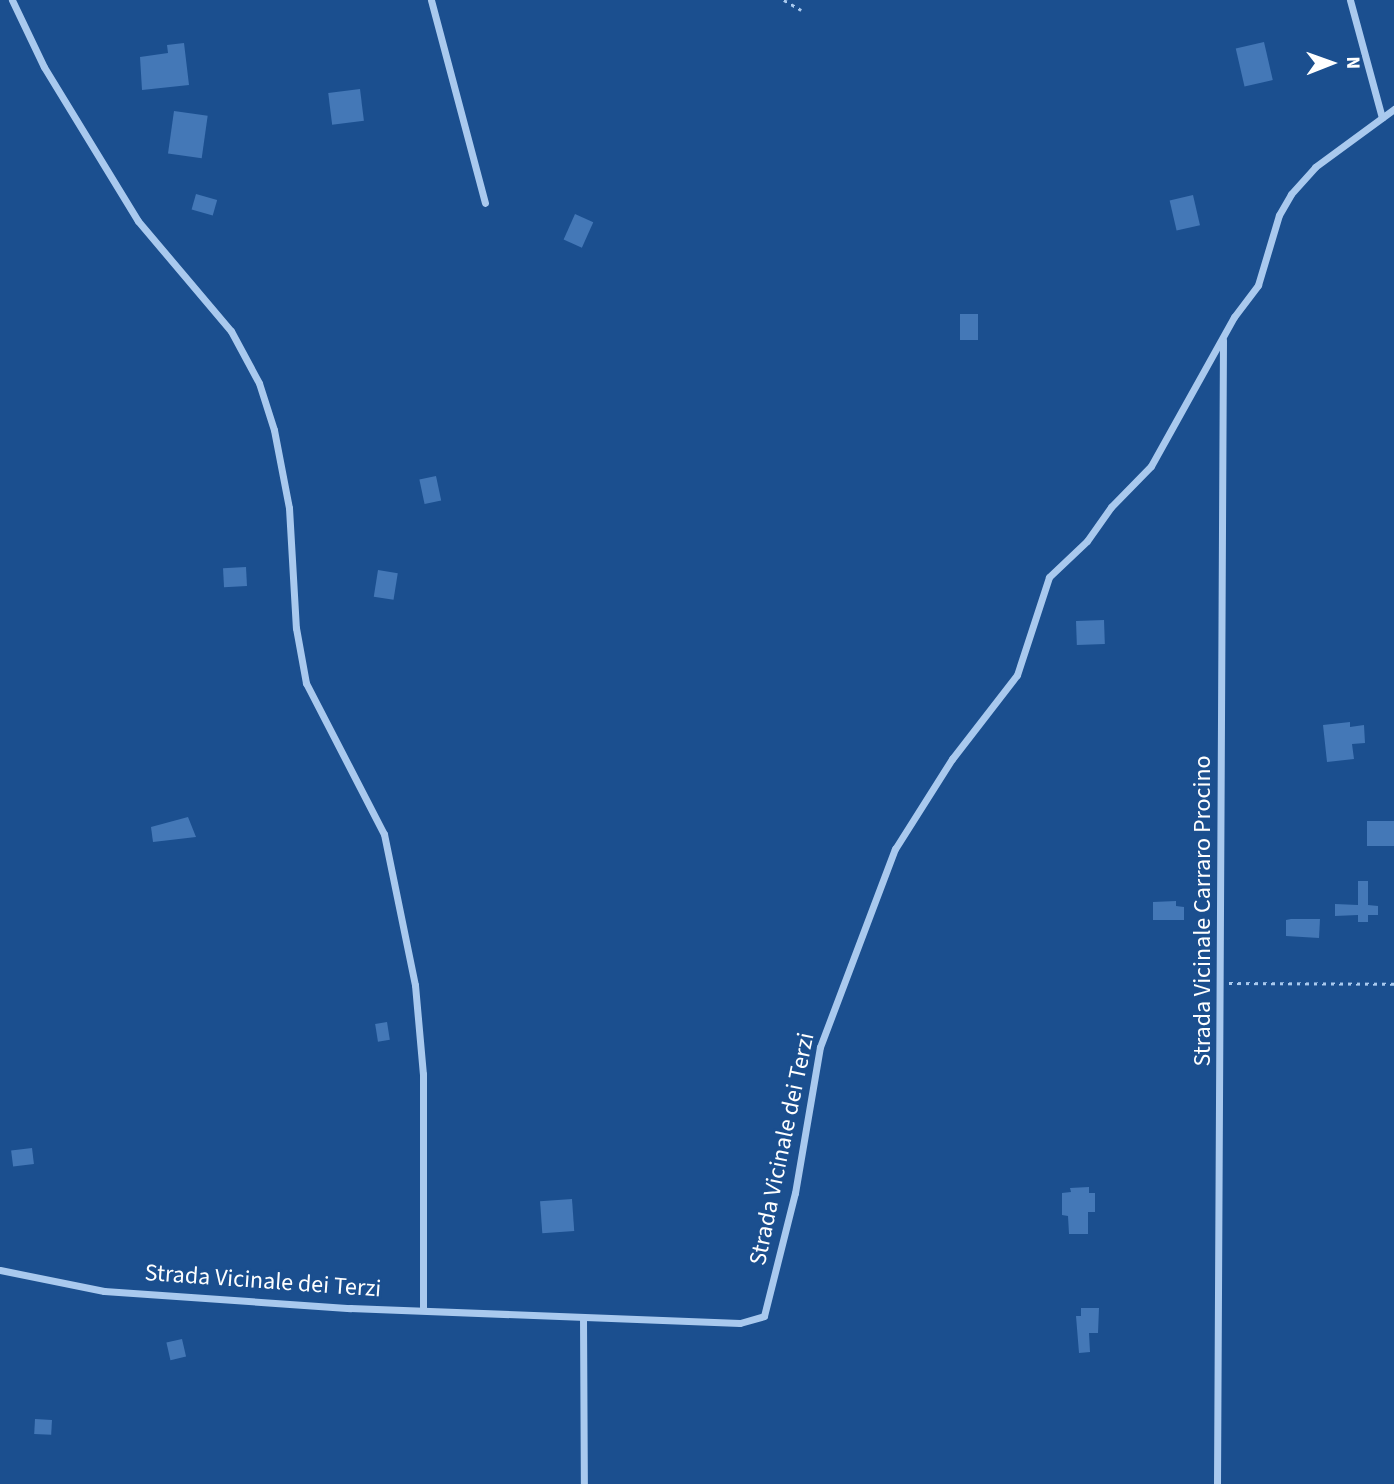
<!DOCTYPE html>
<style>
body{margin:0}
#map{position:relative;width:1394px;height:1484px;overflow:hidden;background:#1b4f8f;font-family:"Source Sans 3",sans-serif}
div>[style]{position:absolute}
.building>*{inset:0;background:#4478b7;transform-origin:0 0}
.path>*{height:2.5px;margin-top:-1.25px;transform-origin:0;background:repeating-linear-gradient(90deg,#a9c9ee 0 3.5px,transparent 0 8.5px)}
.minor>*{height:7px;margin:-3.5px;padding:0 3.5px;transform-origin:3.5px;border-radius:3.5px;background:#a9c9ee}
span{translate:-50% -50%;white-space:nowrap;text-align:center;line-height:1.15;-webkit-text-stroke:5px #1b4f8f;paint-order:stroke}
.street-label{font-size:24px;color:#fff}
.north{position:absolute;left:1296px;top:28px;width:70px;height:70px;-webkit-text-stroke:5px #1b4f8f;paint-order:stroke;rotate:89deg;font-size:19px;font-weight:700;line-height:28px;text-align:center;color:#fff}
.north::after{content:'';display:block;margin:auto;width:24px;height:32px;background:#fff;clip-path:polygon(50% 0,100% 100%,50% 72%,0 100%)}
</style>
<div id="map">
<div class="building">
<i style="left:1264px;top:42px;width:39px;height:29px;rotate:77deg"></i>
<i style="clip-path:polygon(184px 43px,189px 85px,142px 90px,140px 57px,168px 53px,167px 45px)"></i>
<i style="left:360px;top:89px;width:32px;height:32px;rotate:83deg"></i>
<i style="left:174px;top:111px;width:34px;height:43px;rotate:8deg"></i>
<i style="left:196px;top:194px;width:22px;height:16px;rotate:16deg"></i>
<i style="left:1193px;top:195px;width:31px;height:24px;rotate:77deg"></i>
<i style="left:575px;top:214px;width:20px;height:28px;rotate:24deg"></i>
<i style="left:960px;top:314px;width:18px;height:26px"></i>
<i style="left:436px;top:476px;width:25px;height:17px;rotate:78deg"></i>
<i style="left:246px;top:567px;width:19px;height:23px;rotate:87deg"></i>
<i style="left:378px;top:570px;width:20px;height:27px;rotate:9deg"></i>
<i style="left:1104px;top:620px;width:24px;height:28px;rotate:88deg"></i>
<i style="clip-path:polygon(1350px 722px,1350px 727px,1364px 725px,1365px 743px,1352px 744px,1354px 759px,1327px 762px,1323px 725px)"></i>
<i style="clip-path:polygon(188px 817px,196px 837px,153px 842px,151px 827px)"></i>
<i style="left:1367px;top:821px;width:27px;height:25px"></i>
<i style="clip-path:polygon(1358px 881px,1368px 881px,1368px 905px,1378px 906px,1378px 915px,1368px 915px,1368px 922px,1358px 922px,1358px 915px,1335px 916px,1335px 904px,1358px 905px)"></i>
<i style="clip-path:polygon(1176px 901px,1176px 906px,1184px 907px,1184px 920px,1153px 920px,1153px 902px)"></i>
<i style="clip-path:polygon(1291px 919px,1320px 919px,1319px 938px,1286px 936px,1286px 920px)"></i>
<i style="left:387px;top:1022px;width:18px;height:12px;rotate:81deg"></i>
<i style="left:32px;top:1148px;width:16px;height:21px;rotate:83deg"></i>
<i style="clip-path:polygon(1089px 1187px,1089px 1193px,1095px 1193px,1095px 1212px,1088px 1212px,1088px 1234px,1069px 1234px,1068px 1216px,1062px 1215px,1062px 1193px,1071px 1192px,1070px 1188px)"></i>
<i style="left:572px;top:1199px;width:32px;height:32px;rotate:86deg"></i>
<i style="clip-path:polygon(1081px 1308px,1099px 1308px,1098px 1333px,1089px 1333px,1090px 1352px,1079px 1353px,1076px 1316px,1081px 1316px)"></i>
<i style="left:182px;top:1339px;width:18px;height:16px;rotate:77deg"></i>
<i style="left:35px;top:1419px;width:17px;height:15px;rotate:3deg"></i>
</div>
<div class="path">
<i style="left:784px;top:0;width:20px;rotate:30deg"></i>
<i style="left:1229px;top:983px;width:165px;rotate:0.3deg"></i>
</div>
<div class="minor">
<i style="left:12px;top:0;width:74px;rotate:64.5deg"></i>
<i style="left:44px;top:67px;width:180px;rotate:58.6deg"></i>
<i style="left:138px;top:221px;width:144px;rotate:49.8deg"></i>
<i style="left:231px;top:331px;width:59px;rotate:61.7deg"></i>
<i style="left:259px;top:383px;width:49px;rotate:72.3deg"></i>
<i style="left:274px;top:430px;width:79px;rotate:79.1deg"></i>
<i style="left:289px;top:508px;width:120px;rotate:86.7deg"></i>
<i style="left:296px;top:628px;width:56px;rotate:79.7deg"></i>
<i style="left:306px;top:683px;width:170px;rotate:62.7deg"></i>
<i style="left:384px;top:834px;width:154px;rotate:78.4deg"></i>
<i style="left:415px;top:985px;width:89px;rotate:84.9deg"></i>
<i style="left:423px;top:1074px;width:236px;rotate:90deg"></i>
<i style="left:431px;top:0;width:210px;rotate:75.1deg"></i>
<i style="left:1350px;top:0;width:122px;rotate:74.8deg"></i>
<i style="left:0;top:1270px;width:106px;rotate:11.4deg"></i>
<i style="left:104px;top:1291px;width:247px;rotate:4deg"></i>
<i style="left:350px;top:1308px;width:390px;rotate:2.2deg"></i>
<i style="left:740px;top:1323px;width:25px;rotate:-16deg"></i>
<i style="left:764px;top:1316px;width:127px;rotate:-75.9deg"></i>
<i style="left:795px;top:1193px;width:148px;rotate:-80.3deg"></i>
<i style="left:820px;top:1047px;width:212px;rotate:-69.3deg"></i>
<i style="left:895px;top:849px;width:107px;rotate:-57.7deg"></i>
<i style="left:952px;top:759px;width:106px;rotate:-52.3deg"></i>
<i style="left:1017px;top:675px;width:103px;rotate:-71.9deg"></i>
<i style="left:1049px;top:577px;width:52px;rotate:-43.5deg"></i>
<i style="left:1087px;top:541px;width:42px;rotate:-54.8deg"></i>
<i style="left:1111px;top:507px;width:57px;rotate:-45.7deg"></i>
<i style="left:1151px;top:466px;width:171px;rotate:-60.9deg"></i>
<i style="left:1234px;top:317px;width:40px;rotate:-53deg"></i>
<i style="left:1258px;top:285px;width:73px;rotate:-73.3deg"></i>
<i style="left:1279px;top:215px;width:24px;rotate:-60deg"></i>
<i style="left:1291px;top:194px;width:36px;rotate:-48deg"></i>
<i style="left:1315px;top:167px;width:98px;rotate:-36.3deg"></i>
<i style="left:583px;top:1317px;width:167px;rotate:89.7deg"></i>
<i style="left:1217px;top:1484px;width:1144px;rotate:-89.7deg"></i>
</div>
<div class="street-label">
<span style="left:1203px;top:911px;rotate:-90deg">Strada Vicinale Carraro Procino</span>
<span style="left:782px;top:1149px;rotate:-78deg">Strada Vicinale dei Terzi</span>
<span style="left:263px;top:1281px;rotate:4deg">Strada Vicinale dei Terzi</span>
</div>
<div class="north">N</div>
</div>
